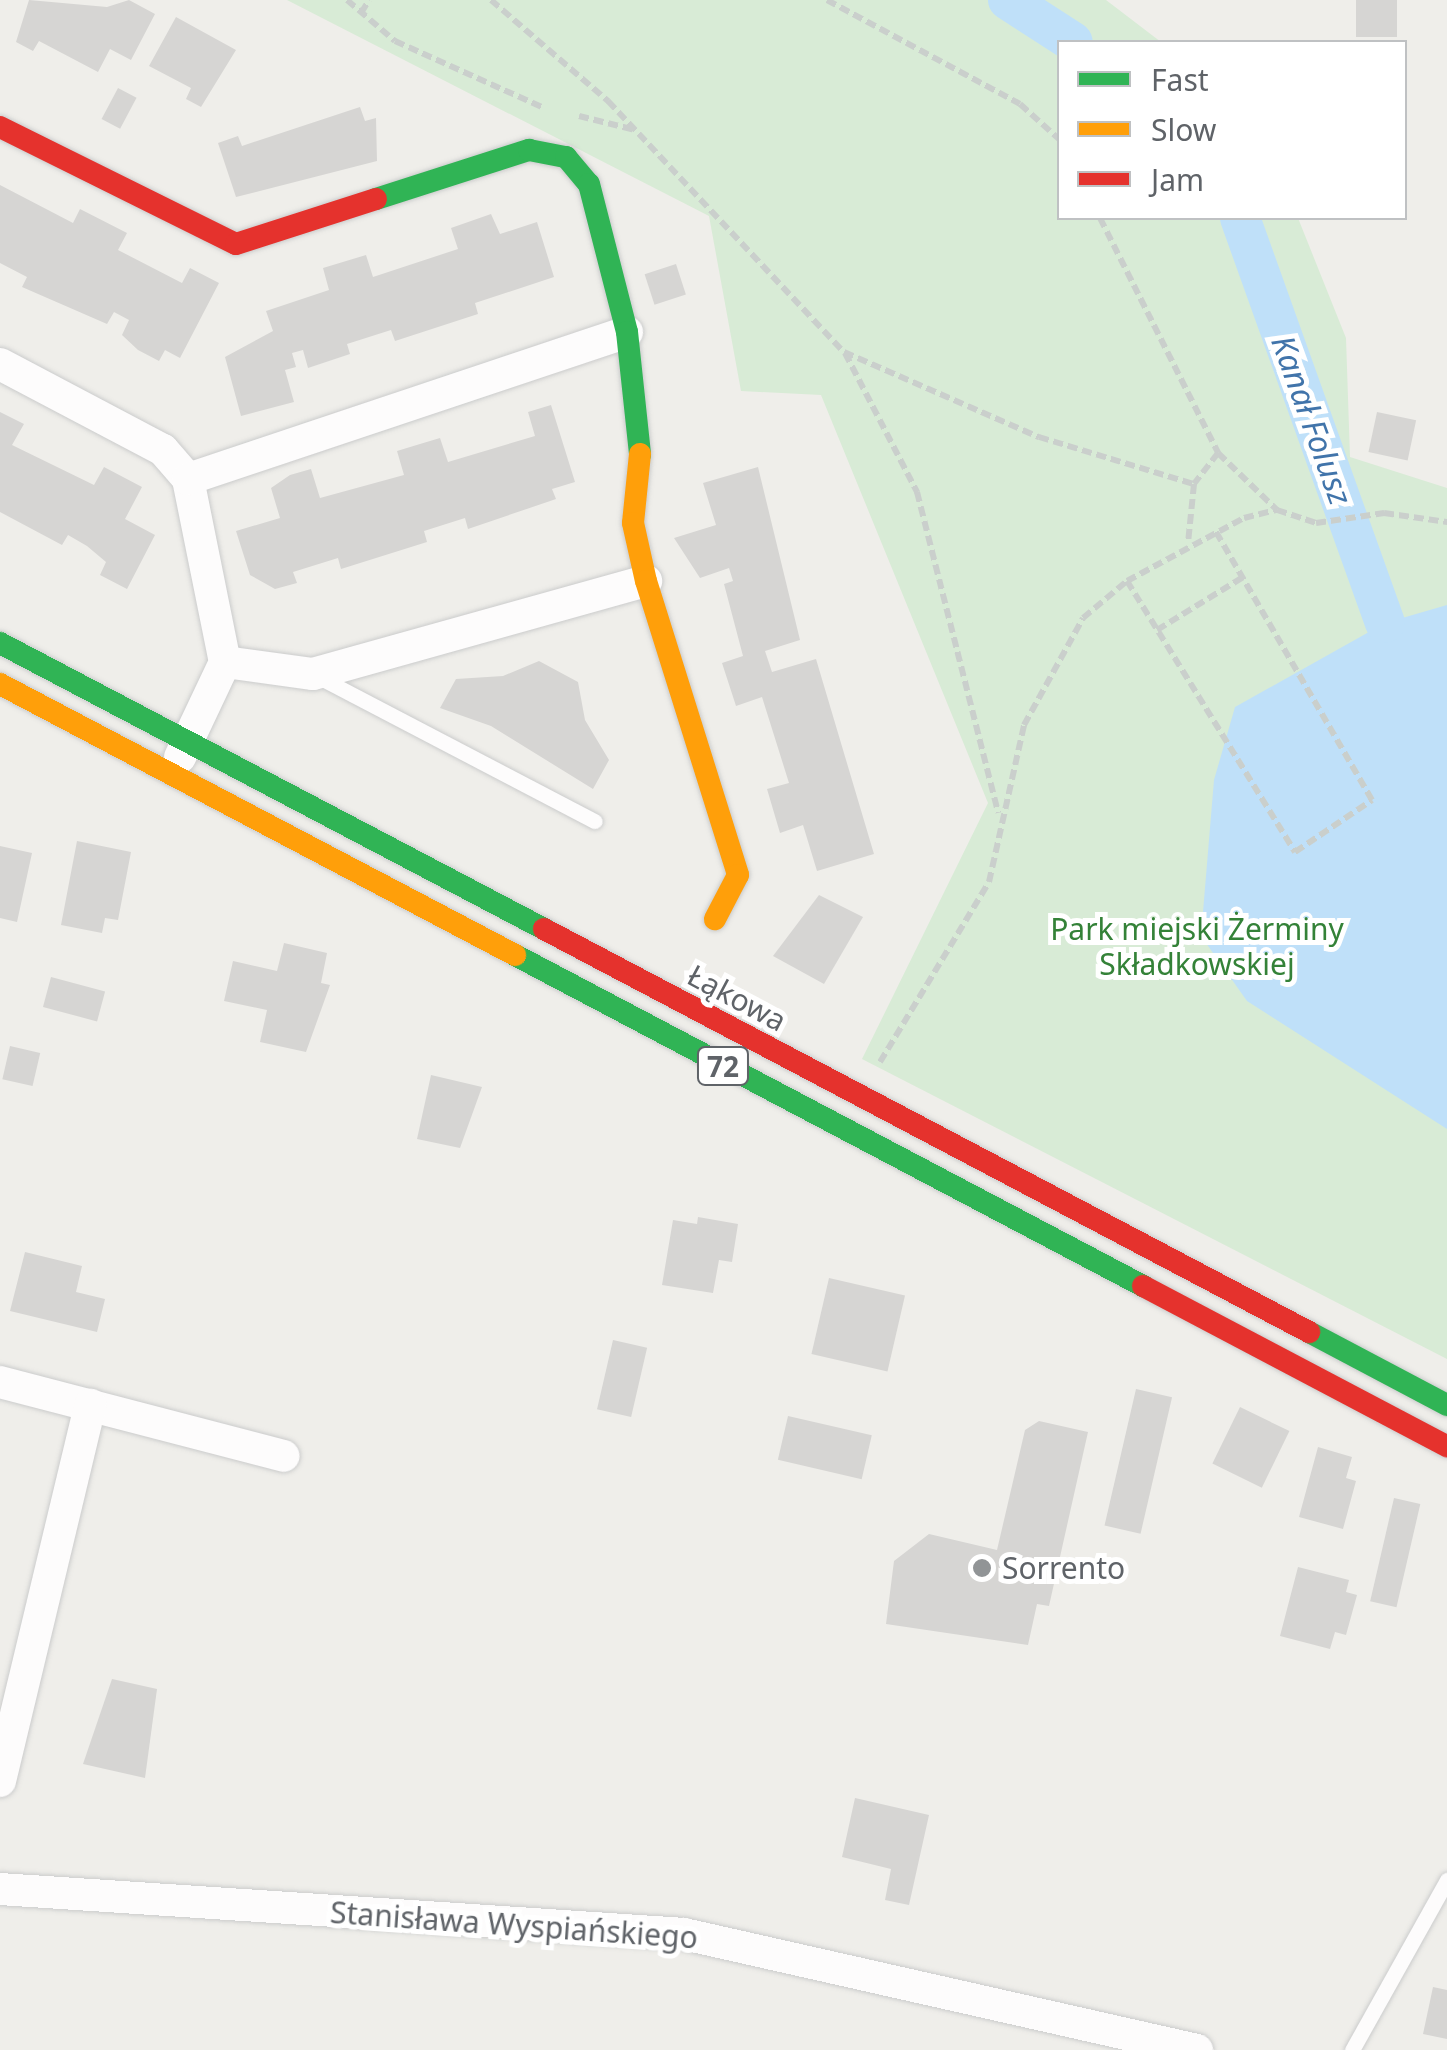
<!DOCTYPE html>
<meta charset="utf-8">
<style>
body{margin:0}
#map{position:relative;width:1447px;height:2050px;overflow:hidden;background:#efeeea;font-family:"Noto Sans",sans-serif}
div>[style]{position:absolute}
.green>*{inset:0;background:#d8ebd6}
.water>*{inset:0;background:#bfe0f9}
.canal>*{height:40px;margin:-20px;padding:0 20px;transform-origin:20px;border-radius:20px;background:#bfe0f9}
.building>*{inset:0;background:#d6d5d3;transform-origin:0 0}
.path>*{height:6px;margin-top:-3px;transform-origin:0;background:repeating-linear-gradient(90deg,#cacfcc 0 10px,transparent 0 15px)}
.roads{filter:drop-shadow(0 0 2px #cbcccc) drop-shadow(0 0 2px #cbcccc)}
.lane>*{height:15px;margin:-7.5px;padding:0 7.5px;transform-origin:7.5px;border-radius:7.5px;background:#fdfcfc}
.street>*{height:32px;margin:-16px;padding:0 16px;transform-origin:16px;border-radius:16px;background:#fdfcfc}
.fast>*{height:22px;margin:-11px;padding:0 11px;transform-origin:11px;border-radius:11px;background:#30b455}
.slow>*{height:22px;margin:-11px;padding:0 11px;transform-origin:11px;border-radius:11px;background:#ff9f0a}
.jam>*{height:22px;margin:-11px;padding:0 11px;transform-origin:11px;border-radius:11px;background:#e5322d}
.dots>*{width:28px;height:28px;translate:-50% -50%;box-sizing:border-box;border:5px solid #fff;border-radius:50%}
span{translate:-50% -50%;white-space:nowrap;text-align:center;line-height:1.15;-webkit-text-stroke:10px #fff;paint-order:stroke}
.shield-label span{padding:2px 8px;background:#fff;border:2px solid;border-radius:8px;-webkit-text-stroke-width:0}
.shield-label{font-size:28px;color:#5f6368;font-weight:700}
.park-label{font-size:30px;color:#348238}
.street-label{font-size:30px;color:#5f6368}
.poi-label{font-size:30px;color:#5f6368}
.left{translate:0 -50%;text-align:left}
.water-label{font-size:32px;color:#4174aa;font-style:italic}
.legend{position:absolute;left:1057px;top:40px;width:350px;height:180px;box-sizing:border-box;background:#fff;border:2px solid #bfc1c3;margin:0;padding:12px 18px;list-style:none;font-size:30px;color:#5f6368}
.legend li{display:flex;align-items:center;gap:20px;height:50px}
.legend b{width:50px;border:2px solid #bfc1c3}
</style>
<div id="map">
<div class="green">
<i style="clip-path:polygon(287px 0,1106px 0,1161px 42px,1060px 42px,1060px 218px,1298px 218px,1346px 338px,1350px 457px,1447px 488px,1447px 1359px,862px 1059px,988px 803px,821px 395px,741px 391px,709px 216px)"></i>
</div>
<div class="water">
<i style="clip-path:polygon(1447px 605px,1447px 1129px,1247px 1001px,1201px 936px,1214px 780px,1235px 707px,1385px 623px)"></i>
</div>
<div class="canal">
<i style="left:1008px;top:0;width:77px;rotate:32.9deg"></i>
<i style="left:1240px;top:218px;width:430px;rotate:70.3deg"></i>
</div>
<div class="building">
<i style="clip-path:polygon(29px 0,107px 7px,129px 0,155px 14px,131px 60px,110px 49px,98px 72px,39px 41px,33px 51px,16px 42px)"></i>
<i style="left:1356px;top:0;width:41px;height:37px"></i>
<i style="clip-path:polygon(176px 17px,236px 50px,201px 107px,186px 99px,191px 88px,149px 66px)"></i>
<i style="left:118px;top:88px;width:21px;height:35px;rotate:28deg"></i>
<i style="clip-path:polygon(360px 107px,365px 121px,376px 118px,377px 161px,236px 197px,218px 143px,238px 136px,242px 146px)"></i>
<i style="clip-path:polygon(0 185px,73px 223px,80px 209px,127px 233px,118px 250px,182px 283px,190px 268px,219px 283px,180px 358px,165px 350px,159px 361px,138px 350px,122px 335px,129px 320px,114px 312px,107px 324px,22px 287px,27px 277px,0 263px)"></i>
<i style="clip-path:polygon(491px 214px,500px 234px,537px 222px,554px 277px,475px 303px,478px 314px,395px 341px,391px 330px,347px 344px,350px 354px,308px 368px,303px 350px,292px 353px,296px 367px,285px 370px,294px 402px,241px 416px,225px 357px,273px 331px,266px 311px,329px 290px,323px 268px,366px 255px,373px 277px,458px 249px,451px 228px)"></i>
<i style="left:676px;top:264px;width:32px;height:33px;rotate:72deg"></i>
<i style="clip-path:polygon(551px 405px,575px 482px,552px 489px,556px 499px,468px 529px,465px 518px,424px 531px,427px 542px,341px 569px,338px 558px,293px 572px,297px 583px,275px 589px,250px 575px,236px 531px,280px 518px,271px 488px,290px 475px,311px 469px,320px 498px,404px 475px,397px 451px,420px 444px,440px 438px,448px 462px,535px 436px,528px 412px)"></i>
<i style="clip-path:polygon(0 412px,24px 424px,12px 445px,94px 485px,104px 467px,142px 487px,125px 519px,155px 535px,127px 589px,100px 575px,106px 562px,87px 546px,68px 535px,62px 545px,0 512px)"></i>
<i style="left:1377px;top:412px;width:40px;height:41px;rotate:12deg"></i>
<i style="clip-path:polygon(758px 467px,800px 640px,765px 651px,772px 672px,816px 659px,874px 854px,817px 871px,803px 825px,780px 833px,767px 789px,789px 783px,762px 697px,736px 706px,722px 663px,743px 656px,724px 584px,733px 581px,729px 568px,700px 578px,674px 538px,716px 525px,703px 483px)"></i>
<i style="clip-path:polygon(539px 661px,578px 682px,585px 720px,609px 760px,593px 789px,491px 726px,440px 708px,456px 679px,503px 676px)"></i>
<i style="clip-path:polygon(77px 841px,131px 852px,118px 920px,105px 918px,102px 933px,61px 925px)"></i>
<i style="clip-path:polygon(0 846px,32px 853px,17px 922px,0 918px)"></i>
<i style="clip-path:polygon(819px 895px,863px 917px,824px 984px,773px 956px)"></i>
<i style="clip-path:polygon(284px 943px,327px 953px,321px 983px,330px 985px,306px 1052px,260px 1042px,267px 1010px,224px 1001px,233px 961px,277px 971px)"></i>
<i style="left:51px;top:977px;width:56px;height:31px;rotate:15deg"></i>
<i style="left:10px;top:1046px;width:31px;height:34px;rotate:13deg"></i>
<i style="clip-path:polygon(431px 1075px,482px 1087px,460px 1148px,417px 1139px)"></i>
<i style="clip-path:polygon(698px 1217px,738px 1224px,732px 1262px,719px 1260px,713px 1293px,662px 1285px,673px 1220px,697px 1224px)"></i>
<i style="clip-path:polygon(25px 1252px,82px 1266px,76px 1292px,105px 1299px,97px 1332px,10px 1311px)"></i>
<i style="left:829px;top:1278px;width:78px;height:78px;rotate:13deg"></i>
<i style="left:613px;top:1340px;width:35px;height:71px;rotate:13deg"></i>
<i style="left:1136px;top:1389px;width:37px;height:140px;rotate:13deg"></i>
<i style="left:1240px;top:1407px;width:55px;height:63px;rotate:26deg"></i>
<i style="left:788px;top:1416px;width:86px;height:45px;rotate:13deg"></i>
<i style="clip-path:polygon(1039px 1421px,1088px 1432px,1049px 1606px,1037px 1604px,1028px 1645px,886px 1624px,894px 1561px,929px 1534px,997px 1550px,1025px 1430px)"></i>
<i style="clip-path:polygon(1318px 1447px,1352px 1457px,1346px 1478px,1356px 1481px,1343px 1529px,1299px 1517px)"></i>
<i style="left:1394px;top:1498px;width:27px;height:106px;rotate:13deg"></i>
<i style="clip-path:polygon(1298px 1567px,1349px 1580px,1346px 1592px,1357px 1595px,1346px 1635px,1335px 1632px,1330px 1649px,1280px 1636px)"></i>
<i style="clip-path:polygon(112px 1679px,157px 1689px,145px 1778px,83px 1764px)"></i>
<i style="clip-path:polygon(855px 1798px,929px 1815px,909px 1905px,885px 1900px,891px 1869px,842px 1857px)"></i>
<i style="clip-path:polygon(1433px 1987px,1447px 1990px,1447px 2039px,1423px 2034px)"></i>
</div>
<div class="path">
<i style="left:347px;top:0;width:63px;rotate:40.5deg"></i>
<i style="left:395px;top:41px;width:161px;rotate:24.2deg"></i>
<i style="left:491px;top:0;width:155px;rotate:40.8deg"></i>
<i style="left:608px;top:101px;width:345px;rotate:46.8deg"></i>
<i style="left:844px;top:352px;width:213px;rotate:23.6deg"></i>
<i style="left:1039px;top:437px;width:162px;rotate:16.9deg"></i>
<i style="left:1194px;top:484px;width:59px;rotate:95.8deg"></i>
<i style="left:827px;top:0;width:219px;rotate:28.3deg"></i>
<i style="left:1020px;top:104px;width:54px;rotate:42deg"></i>
<i style="left:361px;top:13px;width:15px;rotate:-58deg"></i>
<i style="left:579px;top:116px;width:58px;rotate:14deg"></i>
<i style="left:1100px;top:218px;width:263px;rotate:63.3deg"></i>
<i style="left:1218px;top:453px;width:39px;rotate:128deg"></i>
<i style="left:845px;top:353px;width:157px;rotate:62.6deg"></i>
<i style="left:917px;top:492px;width:331px;rotate:75.8deg"></i>
<i style="left:1218px;top:453px;width:82px;rotate:44deg"></i>
<i style="left:1127px;top:581px;width:319px;rotate:58.2deg"></i>
<i style="left:1295px;top:852px;width:93px;rotate:-34deg"></i>
<i style="left:1372px;top:800px;width:312px;rotate:-120.2deg"></i>
<i style="left:1157px;top:630px;width:101px;rotate:-31.6deg"></i>
<i style="left:880px;top:1062px;width:210px;rotate:-58.8deg"></i>
<i style="left:989px;top:882px;width:161px;rotate:-77.4deg"></i>
<i style="left:1024px;top:725px;width:122px;rotate:-61.1deg"></i>
<i style="left:1083px;top:618px;width:57px;rotate:-40.1deg"></i>
<i style="left:1127px;top:581px;width:133px;rotate:-28.3deg"></i>
<i style="left:1244px;top:518px;width:34px;rotate:-14deg"></i>
<i style="left:1277px;top:510px;width:41px;rotate:18.4deg"></i>
<i style="left:1316px;top:523px;width:69px;rotate:-8.4deg"></i>
<i style="left:1384px;top:513px;width:64px;rotate:8.1deg"></i>
</div>
<div class="roads">
<div class="lane">
<i style="left:319px;top:677px;width:311px;rotate:27.6deg"></i>
<i style="left:1352px;top:2050px;width:195px;rotate:-60.8deg"></i>
</div>
<div class="street">
<i style="left:0;top:364px;width:184px;rotate:27.8deg"></i>
<i style="left:163px;top:450px;width:38px;rotate:49deg"></i>
<i style="left:188px;top:479px;width:187px;rotate:78.6deg"></i>
<i style="left:225px;top:662px;width:105px;rotate:115.3deg"></i>
<i style="left:188px;top:479px;width:463px;rotate:-18.5deg"></i>
<i style="left:225px;top:662px;width:89px;rotate:7.8deg"></i>
<i style="left:313px;top:674px;width:346px;rotate:-15.6deg"></i>
<i style="left:0;top:1382px;width:293px;rotate:14.6deg"></i>
<i style="left:0;top:1781px;width:387px;rotate:-76.5deg"></i>
<i style="left:0;top:1889px;width:685px;rotate:3.76deg"></i>
<i style="left:684px;top:1934px;width:526px;rotate:12.74deg"></i>
</div>
<div class="fast">
<i style="left:376px;top:199px;width:161px;rotate:-17.8deg"></i>
<i style="left:529px;top:150px;width:38px;rotate:11deg"></i>
<i style="left:566px;top:157px;width:35px;rotate:50deg"></i>
<i style="left:589px;top:184px;width:153px;rotate:75.6deg"></i>
<i style="left:627px;top:332px;width:123px;rotate:83.9deg"></i>
<i style="left:0;top:643px;width:615px;rotate:27.73deg"></i>
<i style="left:515px;top:955px;width:710px;rotate:27.79deg"></i>
<i style="left:1309px;top:1332px;width:156px;rotate:27.9deg"></i>
</div>
<div class="slow">
<i style="left:640px;top:454px;width:69px;rotate:95.8deg"></i>
<i style="left:633px;top:523px;width:59px;rotate:77.4deg"></i>
<i style="left:646px;top:581px;width:308px;rotate:72.6deg"></i>
<i style="left:738px;top:875px;width:50px;rotate:117.6deg"></i>
<i style="left:0;top:684px;width:582px;rotate:27.75deg"></i>
</div>
<div class="jam">
<i style="left:0;top:127px;width:263px;rotate:26.4deg"></i>
<i style="left:236px;top:244px;width:147px;rotate:-17.8deg"></i>
<i style="left:544px;top:929px;width:865px;rotate:27.78deg"></i>
<i style="left:1143px;top:1286px;width:344px;rotate:27.8deg"></i>
</div>
</div>
<div class="dots">
<i style="left:982px;top:1568px;background:#919496"></i>
</div>
<div class="shield-label">
<span style="left:723px;top:1066px">72</span>
</div>
<div class="park-label">
<span style="left:1197px;top:946px">Park miejski Żerminy<br>Składkowskiej</span>
</div>
<div class="street-label">
<span style="left:737px;top:998px;rotate:28deg">Łąkowa</span>
<span style="left:514px;top:1925px;rotate:4deg">Stanisława Wyspiańskiego</span>
</div>
<div class="poi-label">
<span class="left" style="left:1002px;top:1568px">Sorrento</span>
</div>
<div class="water-label">
<span style="left:1312px;top:420px;rotate:70deg">Kanał Folusz</span>
</div>
<ul class="legend">
<li><b style="height:12px;background:#30b455"></b>Fast</li>
<li><b style="height:12px;background:#ff9f0a"></b>Slow</li>
<li><b style="height:12px;background:#e5322d"></b>Jam</li>
</ul>
</div>
